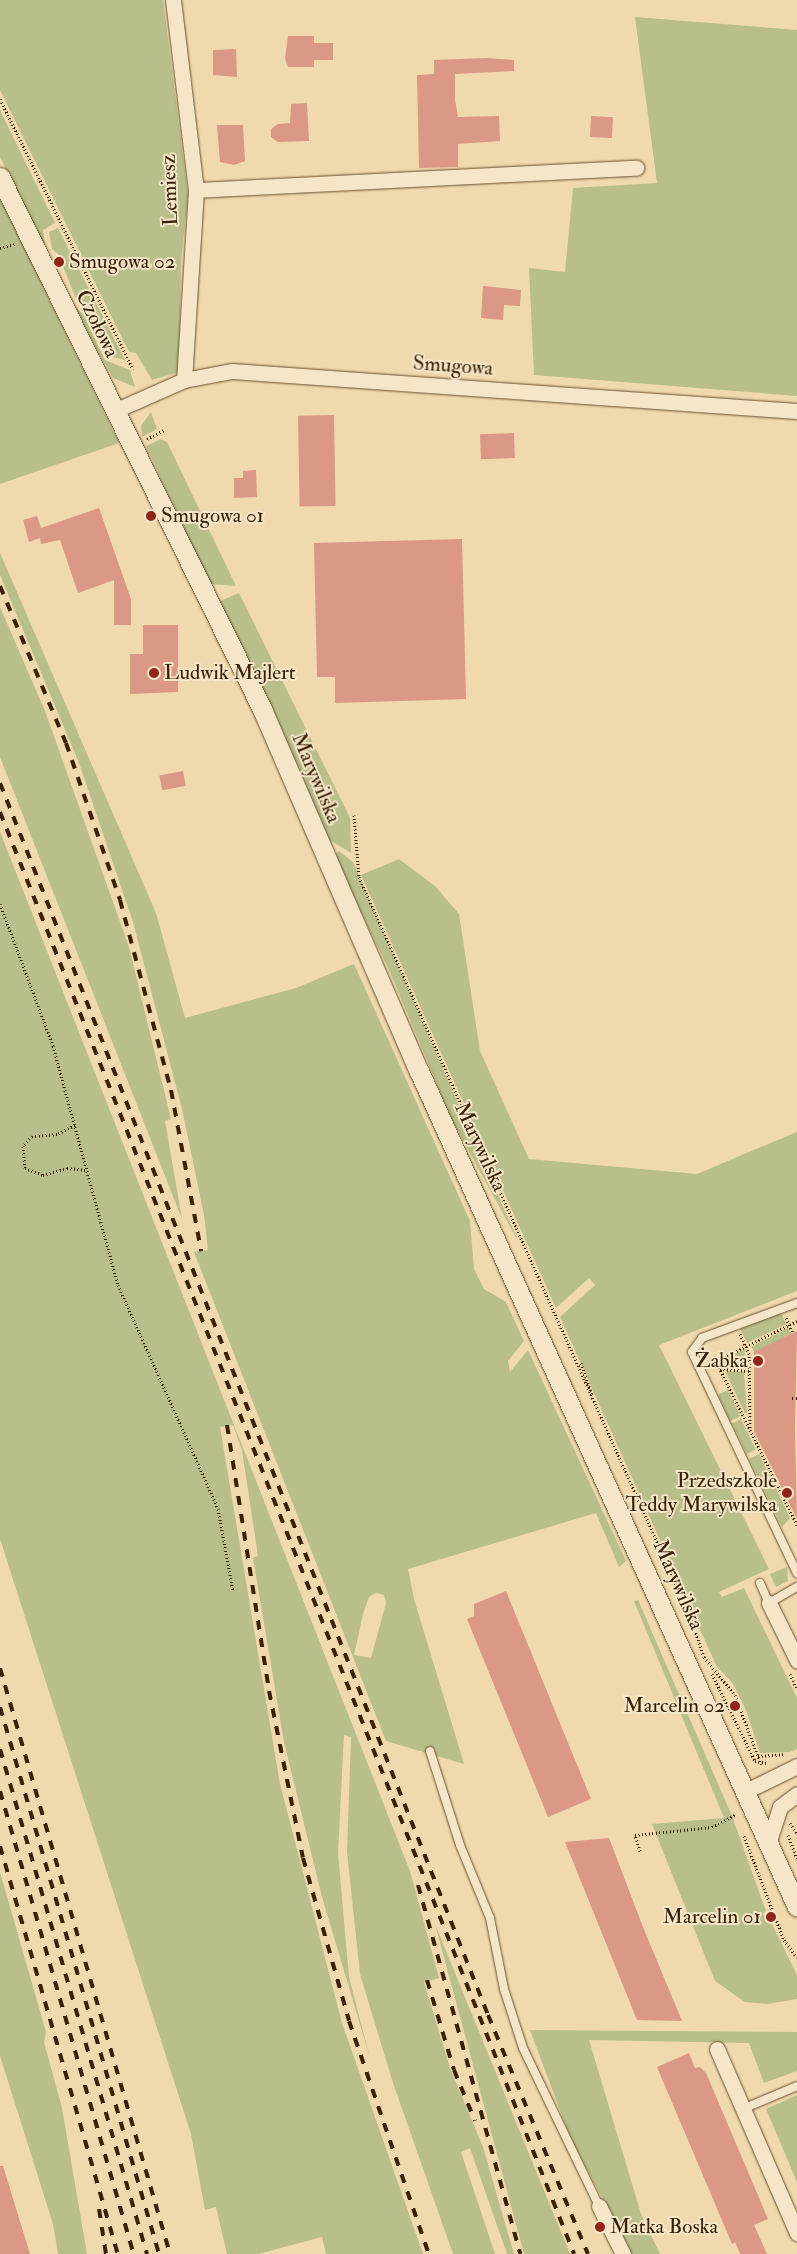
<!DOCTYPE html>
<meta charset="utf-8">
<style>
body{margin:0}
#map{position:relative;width:797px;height:2254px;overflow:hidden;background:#f0d9ad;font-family:"IM FELL Double Pica",serif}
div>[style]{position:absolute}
.green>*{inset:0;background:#b8bf8a;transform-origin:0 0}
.building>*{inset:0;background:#db9884;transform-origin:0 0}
.path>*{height:3px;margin-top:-1.5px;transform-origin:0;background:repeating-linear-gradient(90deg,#392104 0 1px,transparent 0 3.5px)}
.roads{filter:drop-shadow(0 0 1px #674f2e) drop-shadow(0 0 1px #674f2e)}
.service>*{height:8px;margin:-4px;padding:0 4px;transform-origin:4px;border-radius:4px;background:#f5e6ca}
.minor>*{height:15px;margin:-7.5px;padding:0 7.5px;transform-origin:7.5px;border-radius:7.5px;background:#f5e6ca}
.tertiary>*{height:19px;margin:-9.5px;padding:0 9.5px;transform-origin:9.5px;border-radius:9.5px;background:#f5e6ca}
.rail>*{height:4px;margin-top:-2px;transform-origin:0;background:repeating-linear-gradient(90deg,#392104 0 9px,transparent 0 18px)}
.dots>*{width:14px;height:14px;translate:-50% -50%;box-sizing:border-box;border:2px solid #f5e6ca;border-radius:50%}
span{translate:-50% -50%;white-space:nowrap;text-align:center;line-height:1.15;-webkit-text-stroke:4px #f5e6ca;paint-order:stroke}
.street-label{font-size:21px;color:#392104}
.poi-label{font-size:21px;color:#392104}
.left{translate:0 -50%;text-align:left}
.right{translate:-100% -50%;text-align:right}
</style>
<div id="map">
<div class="green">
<i style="clip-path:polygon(0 0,163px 0,188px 195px,181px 262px,179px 372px,152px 380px,136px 353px,129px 352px,0 90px)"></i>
<i style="clip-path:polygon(635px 17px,797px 30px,797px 396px,534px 375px,529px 268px,565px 272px,573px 188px,657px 183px)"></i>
<i style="clip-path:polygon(0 110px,55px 223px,43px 230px,46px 252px,0 157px)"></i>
<i style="clip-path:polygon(0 199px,119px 443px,0 484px)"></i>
<i style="clip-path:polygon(58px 228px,125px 360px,109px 356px,89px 312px,76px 299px,58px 254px,52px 249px,49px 232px)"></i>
<i style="clip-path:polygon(70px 301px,83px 314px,105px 360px,130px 370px,135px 387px,113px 378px)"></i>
<i style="clip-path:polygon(151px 412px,157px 429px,142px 437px,141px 426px)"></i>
<i style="clip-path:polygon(161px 439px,167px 442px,236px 586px,211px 584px,205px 575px,146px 446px)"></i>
<i style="clip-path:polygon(evenodd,0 553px,156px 913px,185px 1018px,296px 988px,354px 964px,470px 1221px,474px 1269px,484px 1289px,506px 1302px,524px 1341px,508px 1361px,510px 1372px,528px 1350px,626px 1561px,619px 1567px,596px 1513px,408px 1569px,414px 1599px,464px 1764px,386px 1741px,194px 1252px,208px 1250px,204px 1215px,182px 1109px,133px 922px,79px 763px,0 575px,0 553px,376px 1593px,384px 1595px,386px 1603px,371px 1658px,354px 1655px,363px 1614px,369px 1597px,376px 1593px)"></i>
<i style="clip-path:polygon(239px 593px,350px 818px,351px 853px,325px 837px,218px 602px)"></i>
<i style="clip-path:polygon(0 607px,45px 711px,129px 947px,171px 1119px,165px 1121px,182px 1219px,0 757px)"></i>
<i style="clip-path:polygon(0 832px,410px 1871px,439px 1978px,424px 1982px,450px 2068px,483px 2147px,514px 2254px,507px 2254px,470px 2148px,461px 2152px,495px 2254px,453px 2254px,393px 2083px,360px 1974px,347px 1852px,351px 1737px,344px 1735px,338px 1853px,349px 1977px,370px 2058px,322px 1897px,284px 1742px,253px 1558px,258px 1556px,242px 1450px,233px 1425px,220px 1427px,280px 1784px,342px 2023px,423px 2254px,326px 2254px,322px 2237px,258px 2254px,227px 2254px,216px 2207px,205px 2210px,191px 2134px,0 1539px)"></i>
<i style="clip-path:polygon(339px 851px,353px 862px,518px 1241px,453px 1122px,390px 972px,334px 857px)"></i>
<i style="clip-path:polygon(399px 859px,435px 886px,459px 914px,480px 1051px,529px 1159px,697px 1174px,797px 1132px,797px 1291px,659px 1345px,769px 1569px,719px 1592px,722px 1597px,744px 1588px,797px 1698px,797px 1749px,790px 1752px,760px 1753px,746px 1710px,733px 1684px,716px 1665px,560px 1317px,595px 1285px,589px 1278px,556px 1308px,361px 875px)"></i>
<i style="clip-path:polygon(781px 1313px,786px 1324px,747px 1343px,740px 1329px)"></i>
<i style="left:788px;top:1328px;width:7px;height:41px;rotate:63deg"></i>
<i style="clip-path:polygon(745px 1349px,744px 1369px,723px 1367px,720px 1360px)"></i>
<i style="clip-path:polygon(725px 1371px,744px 1372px,747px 1413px,745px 1413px)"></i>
<i style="left:728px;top:1390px;width:29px;height:11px;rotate:65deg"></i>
<i style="left:741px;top:1419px;width:34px;height:10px;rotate:64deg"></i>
<i style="left:759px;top:1454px;width:25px;height:11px;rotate:64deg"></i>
<i style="clip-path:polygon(772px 1480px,790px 1518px,782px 1527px,762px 1486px)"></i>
<i style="clip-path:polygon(787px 1567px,788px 1581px,776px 1587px,770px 1574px)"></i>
<i style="clip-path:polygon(638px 1600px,732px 1816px,766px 1911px,763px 1913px,768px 1923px,771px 1922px,797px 1975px,797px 1999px,767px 2004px,745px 2002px,715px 1981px,652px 1824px,724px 1818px,634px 1601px)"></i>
<i style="clip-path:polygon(0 1872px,46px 2032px,44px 2042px,62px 2108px,87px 2254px,58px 2254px,53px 2224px,0 2056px)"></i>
<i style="clip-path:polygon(435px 1924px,570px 2254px,524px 2254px)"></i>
<i style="clip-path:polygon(530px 2030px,797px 2032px,797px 2071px,764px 2083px,749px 2043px,589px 2040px,641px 2214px,660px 2254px,632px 2254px,570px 2137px)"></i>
<i style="clip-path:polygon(797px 2095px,797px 2182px,766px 2109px)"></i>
</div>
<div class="building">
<i style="clip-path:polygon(288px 36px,314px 36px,314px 43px,333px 43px,333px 60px,314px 60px,314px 67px,288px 67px,285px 58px)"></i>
<i style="clip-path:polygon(236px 49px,237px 77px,213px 75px,213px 50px)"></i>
<i style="clip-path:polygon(486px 58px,514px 60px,514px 71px,455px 74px,455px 100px,458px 117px,499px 116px,500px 141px,458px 144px,458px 167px,419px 168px,417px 75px,434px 74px,434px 60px)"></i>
<i style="clip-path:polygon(307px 103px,309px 141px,278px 142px,271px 137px,271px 129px,278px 124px,290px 123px,291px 104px)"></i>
<i style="left:591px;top:116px;width:22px;height:21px;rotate:3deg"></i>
<i style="clip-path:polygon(217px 125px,243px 125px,245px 161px,234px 165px,220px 162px)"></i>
<i style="clip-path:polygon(483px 286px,521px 290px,520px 306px,504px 305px,503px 320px,481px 318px)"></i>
<i style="left:334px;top:415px;width:91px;height:36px;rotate:89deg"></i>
<i style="left:514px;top:433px;width:25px;height:34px;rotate:88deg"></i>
<i style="clip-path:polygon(256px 470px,257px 497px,234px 498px,234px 478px,243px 478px,243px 471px)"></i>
<i style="clip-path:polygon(99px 508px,131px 599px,131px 625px,114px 625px,114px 580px,78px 593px,60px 540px,41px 544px,40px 538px,29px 542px,23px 520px,37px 516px,41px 528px)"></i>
<i style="clip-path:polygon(462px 539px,466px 699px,335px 703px,335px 677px,317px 677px,314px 543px)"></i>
<i style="clip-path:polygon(143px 625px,178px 625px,178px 692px,130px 694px,130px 654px,143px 654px)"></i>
<i style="left:183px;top:771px;width:15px;height:24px;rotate:79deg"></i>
<i style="clip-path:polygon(797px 1331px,795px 1429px,797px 1519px,754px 1431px,754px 1352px)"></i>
<i style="clip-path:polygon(506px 1591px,591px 1799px,548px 1817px,467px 1619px,474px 1616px,474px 1604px)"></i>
<i style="clip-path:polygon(609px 1838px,643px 1927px,682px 2021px,637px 2020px,565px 1842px)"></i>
<i style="clip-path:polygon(689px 2053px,695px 2068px,700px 2067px,706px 2073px,768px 2219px,754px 2225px,767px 2254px,740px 2254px,735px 2242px,732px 2244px,657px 2067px)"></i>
<i style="clip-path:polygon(0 2166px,3px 2166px,30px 2254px,0 2254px)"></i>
</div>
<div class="path">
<i style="left:0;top:99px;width:301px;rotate:63.8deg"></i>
<i style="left:0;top:248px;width:16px;rotate:-15deg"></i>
<i style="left:147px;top:439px;width:19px;rotate:-28deg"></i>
<i style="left:354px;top:815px;width:62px;rotate:85.4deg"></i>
<i style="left:359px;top:877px;width:807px;rotate:65.85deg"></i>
<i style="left:689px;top:1613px;width:46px;rotate:71.2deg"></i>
<i style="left:0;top:904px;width:152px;rotate:69.5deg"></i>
<i style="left:53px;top:1046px;width:248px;rotate:74.8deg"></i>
<i style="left:118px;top:1285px;width:245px;rotate:65.9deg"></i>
<i style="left:218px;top:1509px;width:83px;rotate:79.6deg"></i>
<i style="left:75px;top:1125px;width:20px;rotate:153deg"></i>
<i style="left:57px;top:1134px;width:25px;rotate:175deg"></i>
<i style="left:32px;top:1136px;width:13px;rotate:132deg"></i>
<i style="left:23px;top:1146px;width:22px;rotate:85deg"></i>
<i style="left:25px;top:1168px;width:19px;rotate:21deg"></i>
<i style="left:43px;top:1175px;width:25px;rotate:-16deg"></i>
<i style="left:67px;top:1168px;width:19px;rotate:6deg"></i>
<i style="left:786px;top:1318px;width:17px;rotate:65deg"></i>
<i style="left:797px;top:1321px;width:90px;rotate:153.7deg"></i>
<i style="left:716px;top:1361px;width:183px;rotate:63.7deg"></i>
<i style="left:740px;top:1334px;width:21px;rotate:65deg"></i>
<i style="left:749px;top:1353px;width:75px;rotate:89.2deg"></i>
<i style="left:581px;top:1363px;width:34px;rotate:71deg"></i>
<i style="left:720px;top:1369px;width:29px;rotate:4deg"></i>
<i style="left:792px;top:1398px;width:5px"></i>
<i style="left:704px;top:1657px;width:49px;rotate:50.8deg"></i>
<i style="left:735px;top:1695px;width:74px;rotate:69.4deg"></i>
<i style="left:712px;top:1674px;width:97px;rotate:63.7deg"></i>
<i style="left:755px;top:1761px;width:11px;rotate:10deg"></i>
<i style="left:790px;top:1674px;width:17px;rotate:65deg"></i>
<i style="left:758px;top:1756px;width:26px;rotate:-4deg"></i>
<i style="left:790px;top:1823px;width:12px;rotate:55deg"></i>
<i style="left:788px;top:1835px;width:25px;rotate:69deg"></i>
<i style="left:744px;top:1836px;width:111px;rotate:69deg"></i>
<i style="left:784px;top:1940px;width:21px;rotate:53deg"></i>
<i style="left:640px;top:1851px;width:17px;rotate:-107deg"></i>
<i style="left:635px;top:1835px;width:77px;rotate:-5.9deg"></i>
<i style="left:712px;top:1827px;width:27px;rotate:-28deg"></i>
</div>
<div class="roads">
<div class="service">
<i style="left:797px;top:1303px;width:101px;rotate:159.8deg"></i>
<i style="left:702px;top:1338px;width:17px;rotate:126deg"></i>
<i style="left:692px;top:1352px;width:245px;rotate:64.6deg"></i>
<i style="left:760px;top:1583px;width:22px;rotate:66deg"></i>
<i style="left:769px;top:1603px;width:32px;rotate:-30deg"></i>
<i style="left:430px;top:1751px;width:99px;rotate:72.3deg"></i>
<i style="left:460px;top:1845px;width:79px;rotate:67.7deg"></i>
<i style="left:490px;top:1918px;width:72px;rotate:78.8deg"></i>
<i style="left:504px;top:1989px;width:62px;rotate:72.1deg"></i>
<i style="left:523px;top:2048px;width:175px;rotate:64.3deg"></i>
<i style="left:745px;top:2108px;width:56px;rotate:-22.9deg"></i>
</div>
<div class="minor">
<i style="left:173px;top:0;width:191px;rotate:83.1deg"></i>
<i style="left:196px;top:190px;width:190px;rotate:93.6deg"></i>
<i style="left:196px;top:190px;width:441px;rotate:-2.9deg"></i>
<i style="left:114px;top:411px;width:77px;rotate:-23.9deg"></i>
<i style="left:184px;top:380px;width:49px;rotate:-10.6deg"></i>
<i style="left:232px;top:371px;width:566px;rotate:4.05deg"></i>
<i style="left:769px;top:1603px;width:64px;rotate:63.8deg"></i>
<i style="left:744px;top:1792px;width:59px;rotate:-26.1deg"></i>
<i style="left:768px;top:1844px;width:39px;rotate:-72deg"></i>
<i style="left:780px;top:1807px;width:21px;rotate:-37deg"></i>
<i style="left:717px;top:2049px;width:201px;rotate:66.5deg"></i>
<i style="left:599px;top:2206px;width:54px;rotate:63.4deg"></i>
</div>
<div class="tertiary">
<i style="left:0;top:177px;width:593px;rotate:63.78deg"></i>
<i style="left:262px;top:709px;width:395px;rotate:66.6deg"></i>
<i style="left:419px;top:1071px;width:917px;rotate:65.67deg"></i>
</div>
</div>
<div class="rail">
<i style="left:0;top:586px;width:170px;rotate:67.2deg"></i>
<i style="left:66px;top:743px;width:166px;rotate:71deg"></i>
<i style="left:120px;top:900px;width:197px;rotate:75deg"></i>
<i style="left:171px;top:1090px;width:164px;rotate:79.4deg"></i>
<i style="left:0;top:783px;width:1325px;rotate:68.39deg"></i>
<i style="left:488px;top:2015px;width:259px;rotate:67.3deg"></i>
<i style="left:0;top:812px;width:1552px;rotate:68.29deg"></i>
<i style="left:227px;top:1425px;width:269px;rotate:81deg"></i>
<i style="left:269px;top:1691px;width:170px;rotate:78.5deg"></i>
<i style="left:303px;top:1858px;width:169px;rotate:74.2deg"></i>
<i style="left:349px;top:2021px;width:246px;rotate:71.1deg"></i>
<i style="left:0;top:1668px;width:610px;rotate:73.82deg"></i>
<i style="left:0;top:1707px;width:570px;rotate:73.79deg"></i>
<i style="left:0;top:1749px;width:526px;rotate:73.77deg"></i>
<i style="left:0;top:1791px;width:482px;rotate:73.9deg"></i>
<i style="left:0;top:1846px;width:425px;rotate:73.9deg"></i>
<i style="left:418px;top:1885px;width:383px;rotate:74.5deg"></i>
<i style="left:427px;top:1980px;width:94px;rotate:73.3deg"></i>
<i style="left:454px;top:2070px;width:55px;rotate:67.6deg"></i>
<i style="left:99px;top:2209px;width:46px;rotate:81.2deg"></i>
</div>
<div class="dots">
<i style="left:59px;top:262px;background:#8f2418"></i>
<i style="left:151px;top:516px;background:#8f2418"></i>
<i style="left:154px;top:673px;background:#8f2418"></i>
<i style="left:758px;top:1361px;background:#8f2418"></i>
<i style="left:787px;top:1493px;background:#8f2418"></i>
<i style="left:735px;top:1706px;background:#8f2418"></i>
<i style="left:771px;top:1917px;background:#8f2418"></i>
<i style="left:600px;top:2227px;background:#8f2418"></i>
</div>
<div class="street-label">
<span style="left:170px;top:190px;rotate:-92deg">Lemiesz</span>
<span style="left:97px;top:324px;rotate:64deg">Czołowa</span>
<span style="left:453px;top:366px;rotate:4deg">Smugowa</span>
<span style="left:316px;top:778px;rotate:67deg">Marywilska</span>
<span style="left:480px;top:1147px;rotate:65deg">Marywilska</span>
<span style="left:678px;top:1585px;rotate:66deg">Marywilska</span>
</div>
<div class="poi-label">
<span class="left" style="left:69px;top:262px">Smugowa 02</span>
<span class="left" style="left:161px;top:516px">Smugowa 01</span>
<span class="left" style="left:164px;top:673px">Ludwik Majlert</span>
<span class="right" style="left:748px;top:1361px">Żabka</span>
<span class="right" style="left:777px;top:1493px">Przedszkole<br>Teddy Marywilska</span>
<span class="right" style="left:725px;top:1706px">Marcelin 02</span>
<span class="right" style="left:761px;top:1917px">Marcelin 01</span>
<span class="left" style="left:610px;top:2227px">Matka Boska</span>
</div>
</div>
